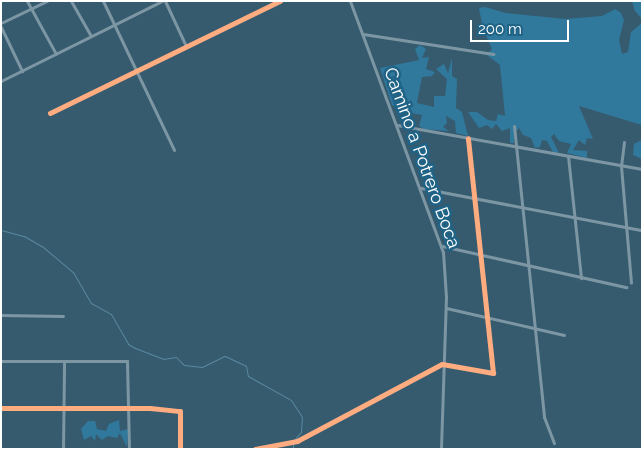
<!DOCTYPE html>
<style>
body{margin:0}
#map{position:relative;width:643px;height:450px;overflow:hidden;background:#365b6f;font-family:Raleway,sans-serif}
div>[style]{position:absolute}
.green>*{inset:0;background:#30789c}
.stream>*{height:1px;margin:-0.5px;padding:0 0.5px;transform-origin:0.5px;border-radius:0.5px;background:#5988a0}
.minor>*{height:3px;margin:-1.5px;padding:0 1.5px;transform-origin:1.5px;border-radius:1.5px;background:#7d96a4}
.cycleway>*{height:5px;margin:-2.5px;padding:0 2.5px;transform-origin:2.5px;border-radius:2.5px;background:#ffac80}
span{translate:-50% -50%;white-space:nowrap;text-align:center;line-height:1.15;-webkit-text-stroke:5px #1f6386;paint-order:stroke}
.street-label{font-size:18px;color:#fff}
.frame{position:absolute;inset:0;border:2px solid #fff;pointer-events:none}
.scale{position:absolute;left:470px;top:20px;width:99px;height:22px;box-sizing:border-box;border:2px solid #fff;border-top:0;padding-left:6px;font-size:15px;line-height:18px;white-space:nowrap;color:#fff;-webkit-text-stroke:4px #1f6386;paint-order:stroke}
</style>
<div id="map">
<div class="green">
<i style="clip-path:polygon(632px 1px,642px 1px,642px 19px,635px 11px)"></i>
<i style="clip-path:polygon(485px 7px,506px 13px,565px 19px,602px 16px,615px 9px,621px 13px,624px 20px,619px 40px,622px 54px,628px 52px,631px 32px,642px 23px,642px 125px,579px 106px,593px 139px,587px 138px,585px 145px,579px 140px,573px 150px,587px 151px,587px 158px,567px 153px,571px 144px,559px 141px,554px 134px,551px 137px,559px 153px,553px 152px,547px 141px,542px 140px,540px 147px,535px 148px,531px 138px,523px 135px,519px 128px,514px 134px,514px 143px,510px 143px,510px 128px,502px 131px,496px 124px,492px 129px,487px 125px,479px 128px,468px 112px,477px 112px,488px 120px,496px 121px,498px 114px,505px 116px,500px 65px,487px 55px,492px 49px,483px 29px,479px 8px)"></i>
<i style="clip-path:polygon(420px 45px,426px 49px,422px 58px,429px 57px,426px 69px,435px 72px,432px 76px,422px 77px,417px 103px,434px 107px,434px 96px,445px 96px,447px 79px,436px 69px,444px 64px,448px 73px,452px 58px,452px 76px,457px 79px,456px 108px,462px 112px,468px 136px,456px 133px,455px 121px,446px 116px,447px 123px,443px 127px,449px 131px,424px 129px,419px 126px,422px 115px,400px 111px,392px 105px,380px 68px,419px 60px,415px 49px)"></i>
<i style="clip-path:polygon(642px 140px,642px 159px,633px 155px,634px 144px)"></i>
<i style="clip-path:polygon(119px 420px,120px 431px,128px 429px,127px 447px,120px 433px,117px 438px,108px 436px,102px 440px,96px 434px,95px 441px,91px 436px,84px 440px,81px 429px,88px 421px,95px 421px,97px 429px,106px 431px,109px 424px)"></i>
</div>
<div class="stream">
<i style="left:1px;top:230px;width:24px;rotate:15deg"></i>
<i style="left:24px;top:236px;width:22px;rotate:30deg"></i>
<i style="left:43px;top:247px;width:39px;rotate:40deg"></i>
<i style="left:73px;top:272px;width:36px;rotate:60deg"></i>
<i style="left:91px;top:303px;width:23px;rotate:29deg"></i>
<i style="left:111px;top:314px;width:34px;rotate:60deg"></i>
<i style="left:128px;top:344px;width:8px;rotate:30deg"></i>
<i style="left:135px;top:348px;width:30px;rotate:21deg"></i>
<i style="left:163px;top:359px;width:13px;rotate:-9deg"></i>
<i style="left:176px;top:357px;width:11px;rotate:45deg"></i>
<i style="left:184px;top:365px;width:18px;rotate:6deg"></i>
<i style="left:202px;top:367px;width:25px;rotate:-26deg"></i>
<i style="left:225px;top:356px;width:23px;rotate:25deg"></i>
<i style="left:246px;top:366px;width:10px;rotate:79deg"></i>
<i style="left:248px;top:376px;width:49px;rotate:29.2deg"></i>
<i style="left:291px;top:400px;width:20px;rotate:57deg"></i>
<i style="left:302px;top:417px;width:15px;rotate:94deg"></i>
<i style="left:301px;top:432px;width:11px;rotate:131deg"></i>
<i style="left:293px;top:443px;width:6px;rotate:90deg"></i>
</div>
<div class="minor">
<i style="left:27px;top:1px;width:60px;rotate:61.3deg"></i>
<i style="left:71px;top:1px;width:40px;rotate:60.3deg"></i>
<i style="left:103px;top:1px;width:165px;rotate:64.5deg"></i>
<i style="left:165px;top:1px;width:50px;rotate:65deg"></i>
<i style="left:350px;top:1px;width:268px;rotate:69.7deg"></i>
<i style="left:443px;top:252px;width:45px;rotate:86.2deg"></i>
<i style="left:446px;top:297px;width:152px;rotate:91.9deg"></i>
<i style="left:1px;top:23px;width:51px;rotate:-25.6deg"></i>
<i style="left:1px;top:27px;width:49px;rotate:64.5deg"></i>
<i style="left:363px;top:34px;width:132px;rotate:8.7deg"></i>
<i style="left:1px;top:81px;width:180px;rotate:-26.4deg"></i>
<i style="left:50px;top:113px;width:256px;rotate:-26deg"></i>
<i style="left:397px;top:125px;width:249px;rotate:10.2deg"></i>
<i style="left:514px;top:126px;width:293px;rotate:84.1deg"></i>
<i style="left:544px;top:417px;width:28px;rotate:69deg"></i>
<i style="left:624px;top:142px;width:24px;rotate:97deg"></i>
<i style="left:621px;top:166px;width:117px;rotate:85.1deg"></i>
<i style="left:568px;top:156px;width:123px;rotate:83.9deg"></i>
<i style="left:421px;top:188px;width:225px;rotate:10.8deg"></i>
<i style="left:442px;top:246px;width:189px;rotate:12.6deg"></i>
<i style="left:446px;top:308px;width:121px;rotate:12.9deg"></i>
<i style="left:1px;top:315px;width:62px;rotate:0.9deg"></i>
<i style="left:1px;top:361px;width:126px"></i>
<i style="left:127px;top:361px;width:88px;rotate:88.7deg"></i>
<i style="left:1px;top:408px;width:149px"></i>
<i style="left:150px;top:408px;width:30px;rotate:6deg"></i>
<i style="left:180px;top:411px;width:38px;rotate:90deg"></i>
<i style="left:63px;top:449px;width:88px;rotate:-89.3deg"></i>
<i style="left:255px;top:449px;width:43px;rotate:-10.8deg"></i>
<i style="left:297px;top:441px;width:164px;rotate:-28deg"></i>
<i style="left:442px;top:364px;width:52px;rotate:10deg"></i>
<i style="left:493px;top:373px;width:236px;rotate:-96.1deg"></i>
</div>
<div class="cycleway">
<i style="left:50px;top:113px;width:256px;rotate:-26deg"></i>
<i style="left:1px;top:408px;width:149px"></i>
<i style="left:150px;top:408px;width:30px;rotate:6deg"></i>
<i style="left:180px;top:411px;width:38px;rotate:90deg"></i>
<i style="left:255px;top:449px;width:43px;rotate:-10.8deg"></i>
<i style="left:297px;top:441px;width:164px;rotate:-28deg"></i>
<i style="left:442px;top:364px;width:52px;rotate:10deg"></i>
<i style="left:493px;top:373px;width:236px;rotate:-96.1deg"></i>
</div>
<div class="street-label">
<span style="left:422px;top:158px;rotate:70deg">Camino a Potrero Boca</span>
</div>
<div class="frame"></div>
<div class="scale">200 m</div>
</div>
